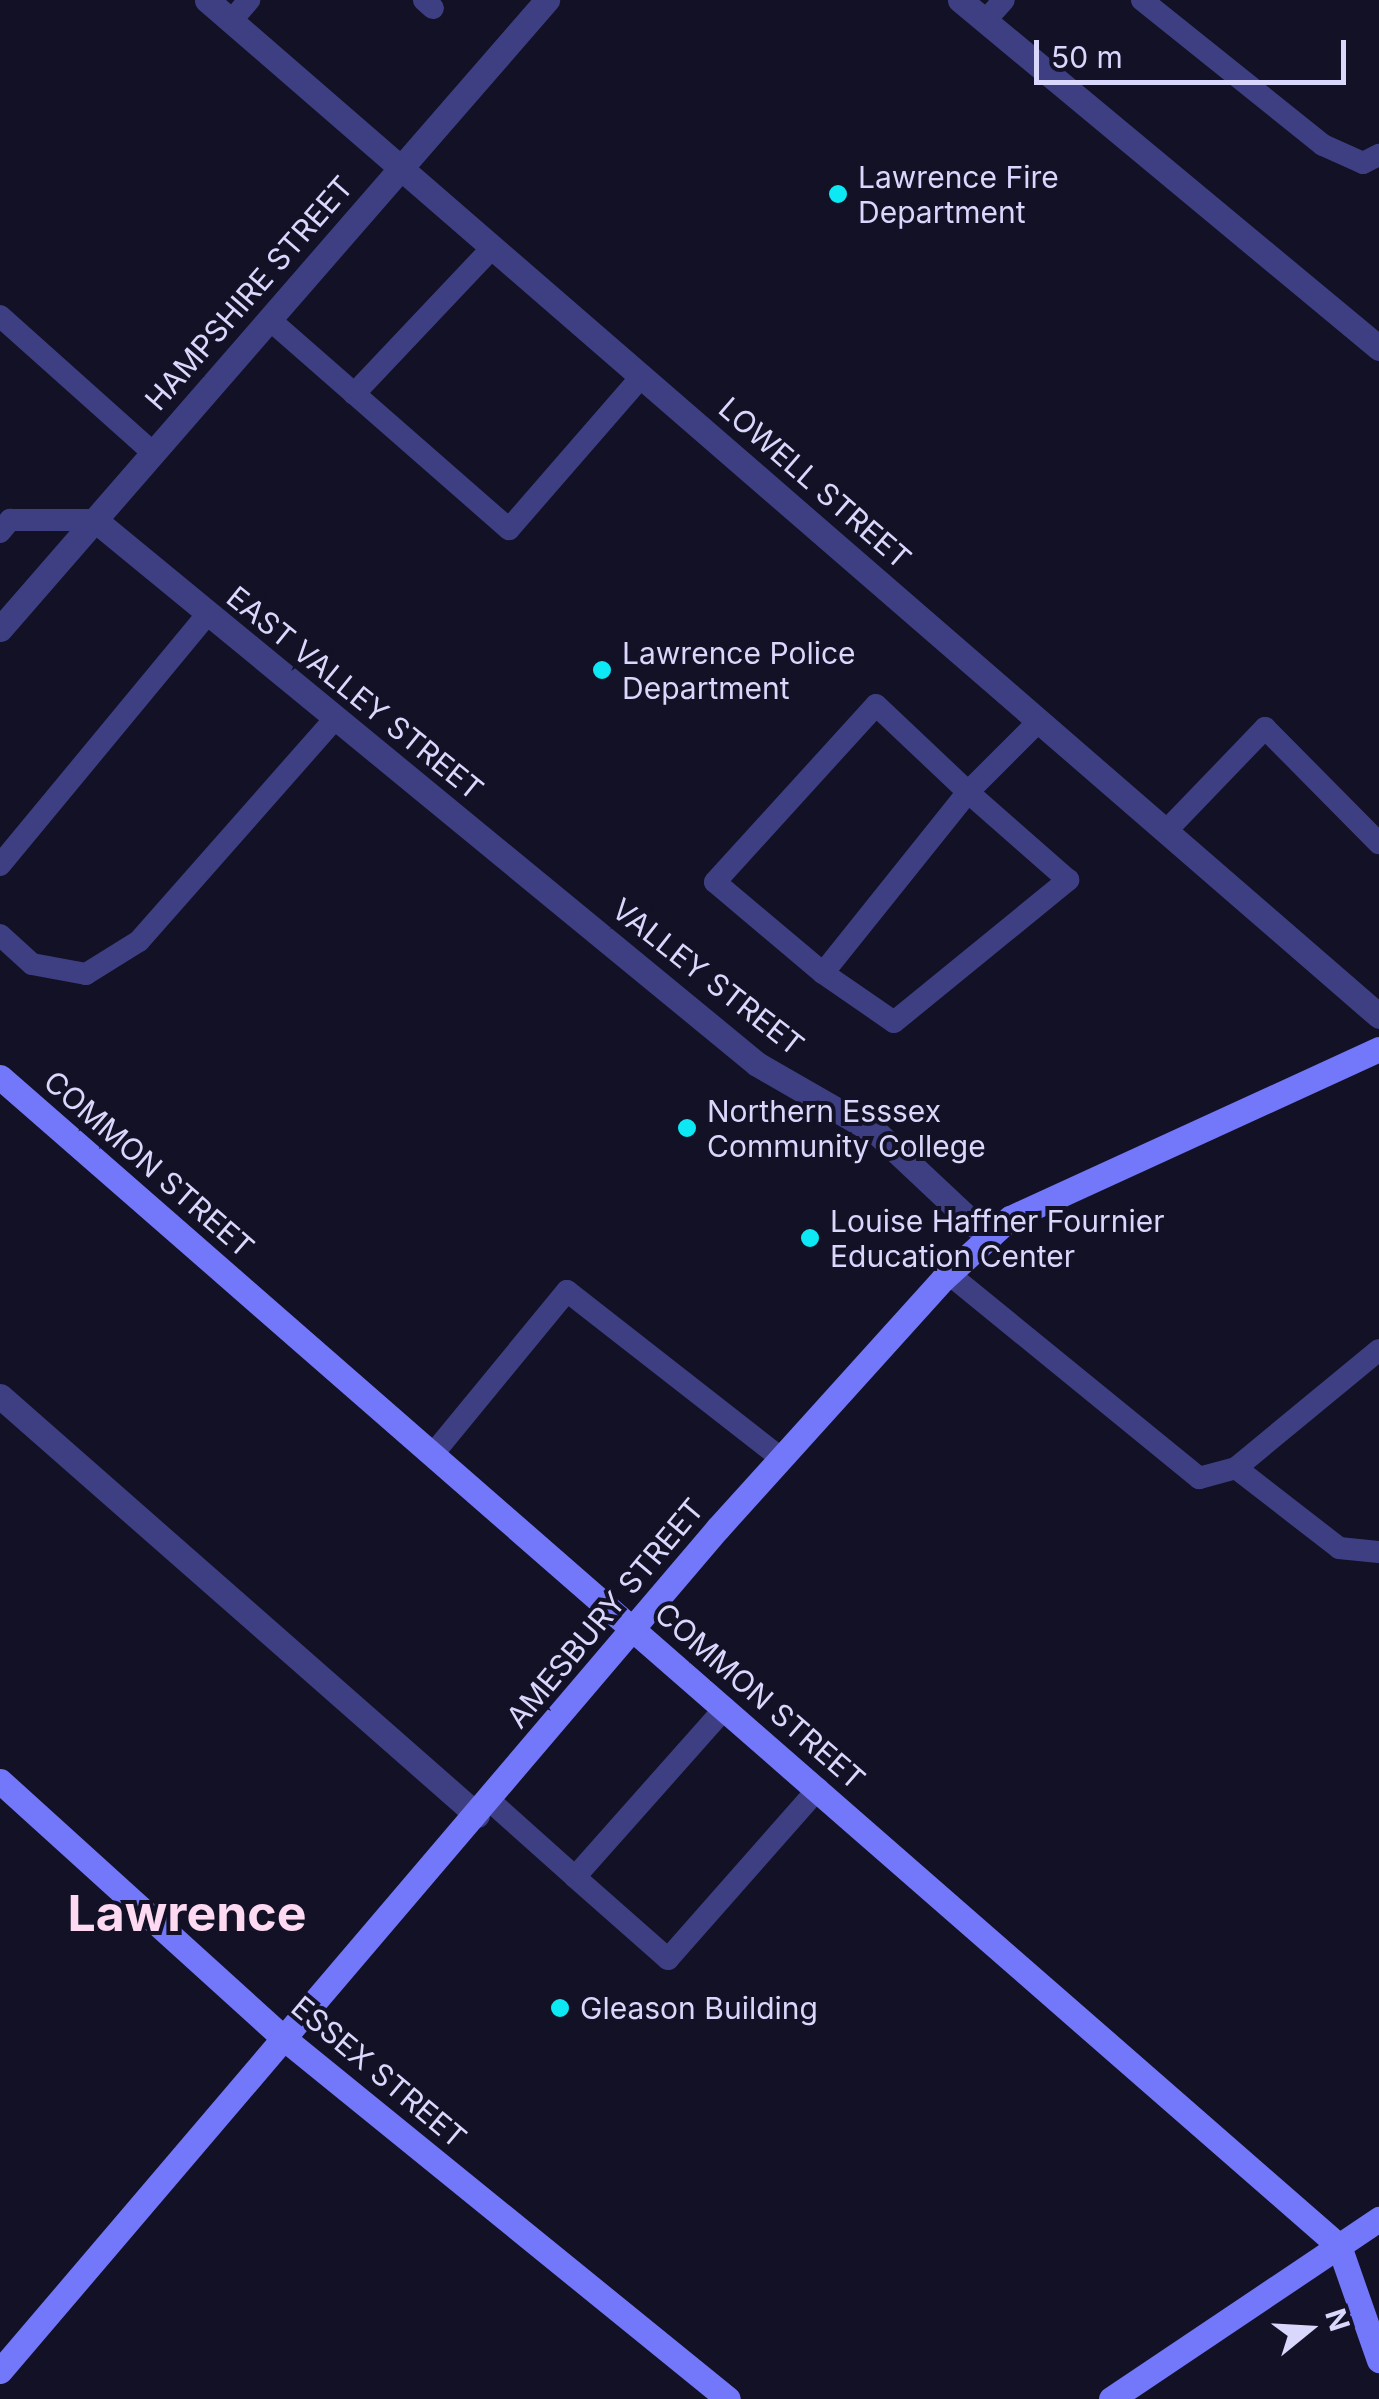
<!DOCTYPE html>
<style>
body{margin:0}
#map{position:relative;width:1379px;height:2399px;overflow:hidden;background:#131126;font-family:Inter,sans-serif}
div>[style]{position:absolute}
.service>*{height:22px;margin:-11px;padding:0 11px;transform-origin:11px;border-radius:11px;background:#3e3f83}
.pedestrian>*{height:25px;margin:-12.5px;padding:0 12.5px;transform-origin:12.5px;border-radius:12.5px;background:#3e3f83}
.minor>*{height:25px;margin:-12.5px;padding:0 12.5px;transform-origin:12.5px;border-radius:12.5px;background:#3e3f83}
.tertiary>*{height:25px;margin:-12.5px;padding:0 12.5px;transform-origin:12.5px;border-radius:12.5px;background:#3e3f83}
.secondary>*{height:25px;margin:-12.5px;padding:0 12.5px;transform-origin:12.5px;border-radius:12.5px;background:#7377f9}
.dots>*{width:28px;height:28px;translate:-50% -50%;box-sizing:border-box;border:5px solid #131126;border-radius:50%}
span{translate:-50% -50%;white-space:nowrap;text-align:center;line-height:1.15;-webkit-text-stroke:8px #131126;paint-order:stroke}
.poi-label{font-size:30px;color:#dad7fd}
.left{translate:0 -50%;text-align:left}
.street-label{font-size:30px;color:#dad7fd}
.town-label{font-size:50px;color:#fdd9f2;font-weight:700}
.north{position:absolute;left:1259px;top:2279px;width:100px;height:100px;-webkit-text-stroke:8px #131126;paint-order:stroke;rotate:72deg;font-size:28px;font-weight:700;line-height:40px;text-align:center;color:#dad7fd}
.north::after{content:'';display:block;margin:auto;width:35px;height:45px;background:#dad7fd;clip-path:polygon(50% 0,100% 100%,50% 72%,0 100%)}
.scale{position:absolute;left:1034px;top:40px;width:312px;height:45px;box-sizing:border-box;border:5px solid #dad7fd;border-top:0;padding-left:12px;font-size:30px;line-height:35px;white-space:nowrap;color:#dad7fd;-webkit-text-stroke:8px #131126;paint-order:stroke}
</style>
<div id="map">
<div class="service">
<i style="left:424px;top:0;width:12px;rotate:42deg"></i>
<i style="left:1142px;top:0;width:232px;rotate:38.7deg"></i>
<i style="left:1323px;top:145px;width:44px;rotate:24.2deg"></i>
<i style="left:1363px;top:163px;width:18px;rotate:-27deg"></i>
<i style="left:231px;top:21px;width:28px;rotate:-49deg"></i>
<i style="left:985px;top:21px;width:28px;rotate:-48deg"></i>
<i style="left:0;top:316px;width:205px;rotate:41.8deg"></i>
<i style="left:269px;top:319px;width:319px;rotate:41.2deg"></i>
<i style="left:509px;top:529px;width:203px;rotate:-49deg"></i>
<i style="left:354px;top:394px;width:202px;rotate:-46.6deg"></i>
<i style="left:0;top:532px;width:16px;rotate:-50deg"></i>
<i style="left:10px;top:520px;width:85px"></i>
<i style="left:1166px;top:831px;width:143px;rotate:-46.1deg"></i>
<i style="left:1265px;top:728px;width:162px;rotate:45.3deg"></i>
<i style="left:0;top:865px;width:325px;rotate:-50.4deg"></i>
<i style="left:0;top:935px;width:43px;rotate:42.2deg"></i>
<i style="left:32px;top:964px;width:55px;rotate:10.5deg"></i>
<i style="left:86px;top:974px;width:62px;rotate:-31.9deg"></i>
<i style="left:139px;top:941px;width:296px;rotate:-48.6deg"></i>
<i style="left:823px;top:973px;width:86px;rotate:34.6deg"></i>
<i style="left:894px;top:1022px;width:225px;rotate:-39.2deg"></i>
<i style="left:1068px;top:880px;width:133px;rotate:-138.7deg"></i>
<i style="left:968px;top:792px;width:232px;rotate:128.7deg"></i>
<i style="left:823px;top:973px;width:141px;rotate:-139.9deg"></i>
<i style="left:715px;top:882px;width:239px;rotate:-47.7deg"></i>
<i style="left:876px;top:705px;width:127px;rotate:43.4deg"></i>
<i style="left:968px;top:792px;width:100px;rotate:-45deg"></i>
<i style="left:949px;top:1274px;width:323px;rotate:39.2deg"></i>
<i style="left:1199px;top:1478px;width:38px;rotate:-15deg"></i>
<i style="left:1379px;top:1350px;width:185px;rotate:140.5deg"></i>
<i style="left:1236px;top:1468px;width:130px;rotate:37.8deg"></i>
<i style="left:1339px;top:1548px;width:40px;rotate:5.7deg"></i>
<i style="left:433px;top:1454px;width:211px;rotate:-50.6deg"></i>
<i style="left:567px;top:1291px;width:271px;rotate:38deg"></i>
<i style="left:725px;top:1708px;width:226px;rotate:131.6deg"></i>
<i style="left:575px;top:1877px;width:124px;rotate:41.4deg"></i>
<i style="left:668px;top:1959px;width:227px;rotate:-48.6deg"></i>
<i style="left:489px;top:1800px;width:115px;rotate:41.8deg"></i>
</div>
<div class="pedestrian">
<i style="left:0;top:1396px;width:635px;rotate:41.3deg"></i>
</div>
<div class="minor">
<i style="left:960px;top:0;width:545px;rotate:39.71deg"></i>
<i style="left:95px;top:520px;width:857px;rotate:39.41deg"></i>
<i style="left:757px;top:1064px;width:138px;rotate:29.9deg"></i>
<i style="left:877px;top:1133px;width:154px;rotate:43.2deg"></i>
</div>
<div class="tertiary">
<i style="left:207px;top:0;width:1551px;rotate:40.92deg"></i>
<i style="left:0;top:629px;width:834px;rotate:-48.99deg"></i>
</div>
<div class="secondary">
<i style="left:0;top:1077px;width:1777px;rotate:41.12deg"></i>
<i style="left:1339px;top:2246px;width:121px;rotate:70.7deg"></i>
<i style="left:0;top:1781px;width:386px;rotate:42.2deg"></i>
<i style="left:286px;top:2040px;width:569px;rotate:39.08deg"></i>
<i style="left:0;top:2371px;width:1107px;rotate:-49.58deg"></i>
<i style="left:718px;top:1528px;width:336px;rotate:-47.9deg"></i>
<i style="left:943px;top:1279px;width:91px;rotate:-42.3deg"></i>
<i style="left:1010px;top:1218px;width:406px;rotate:-24.6deg"></i>
<i style="left:1111px;top:2399px;width:323px;rotate:-33.9deg"></i>
</div>
<div class="dots">
<i style="left:838px;top:194px;background:#0de9f4"></i>
<i style="left:602px;top:670px;background:#0de9f4"></i>
<i style="left:687px;top:1128px;background:#0de9f4"></i>
<i style="left:810px;top:1238px;background:#0de9f4"></i>
<i style="left:560px;top:2008px;background:#0de9f4"></i>
</div>
<div class="poi-label">
<span class="left" style="left:858px;top:194px">Lawrence Fire<br>Department</span>
<span class="left" style="left:622px;top:670px">Lawrence Police<br>Department</span>
<span class="left" style="left:707px;top:1128px">Northern Esssex<br>Community College</span>
<span class="left" style="left:830px;top:1238px">Louise Haffner Fournier<br>Education Center</span>
<span class="left" style="left:580px;top:2008px">Gleason Building</span>
</div>
<div class="street-label">
<span style="left:249px;top:293px;rotate:-49deg">HAMPSHIRE STREET</span>
<span style="left:815px;top:483px;rotate:41deg">LOWELL STREET</span>
<span style="left:355px;top:693px;rotate:39deg">EAST VALLEY STREET</span>
<span style="left:708px;top:977px;rotate:38deg">VALLEY STREET</span>
<span style="left:149px;top:1164px;rotate:41deg">COMMON STREET</span>
<span style="left:605px;top:1613px;rotate:-50deg">AMESBURY STREET</span>
<span style="left:760px;top:1696px;rotate:41deg">COMMON STREET</span>
<span style="left:379px;top:2072px;rotate:40deg">ESSEX STREET</span>
</div>
<div class="town-label">
<span style="left:187px;top:1914px">Lawrence</span>
</div>
<div class="north">N</div>
<div class="scale">50 m</div>
</div>
